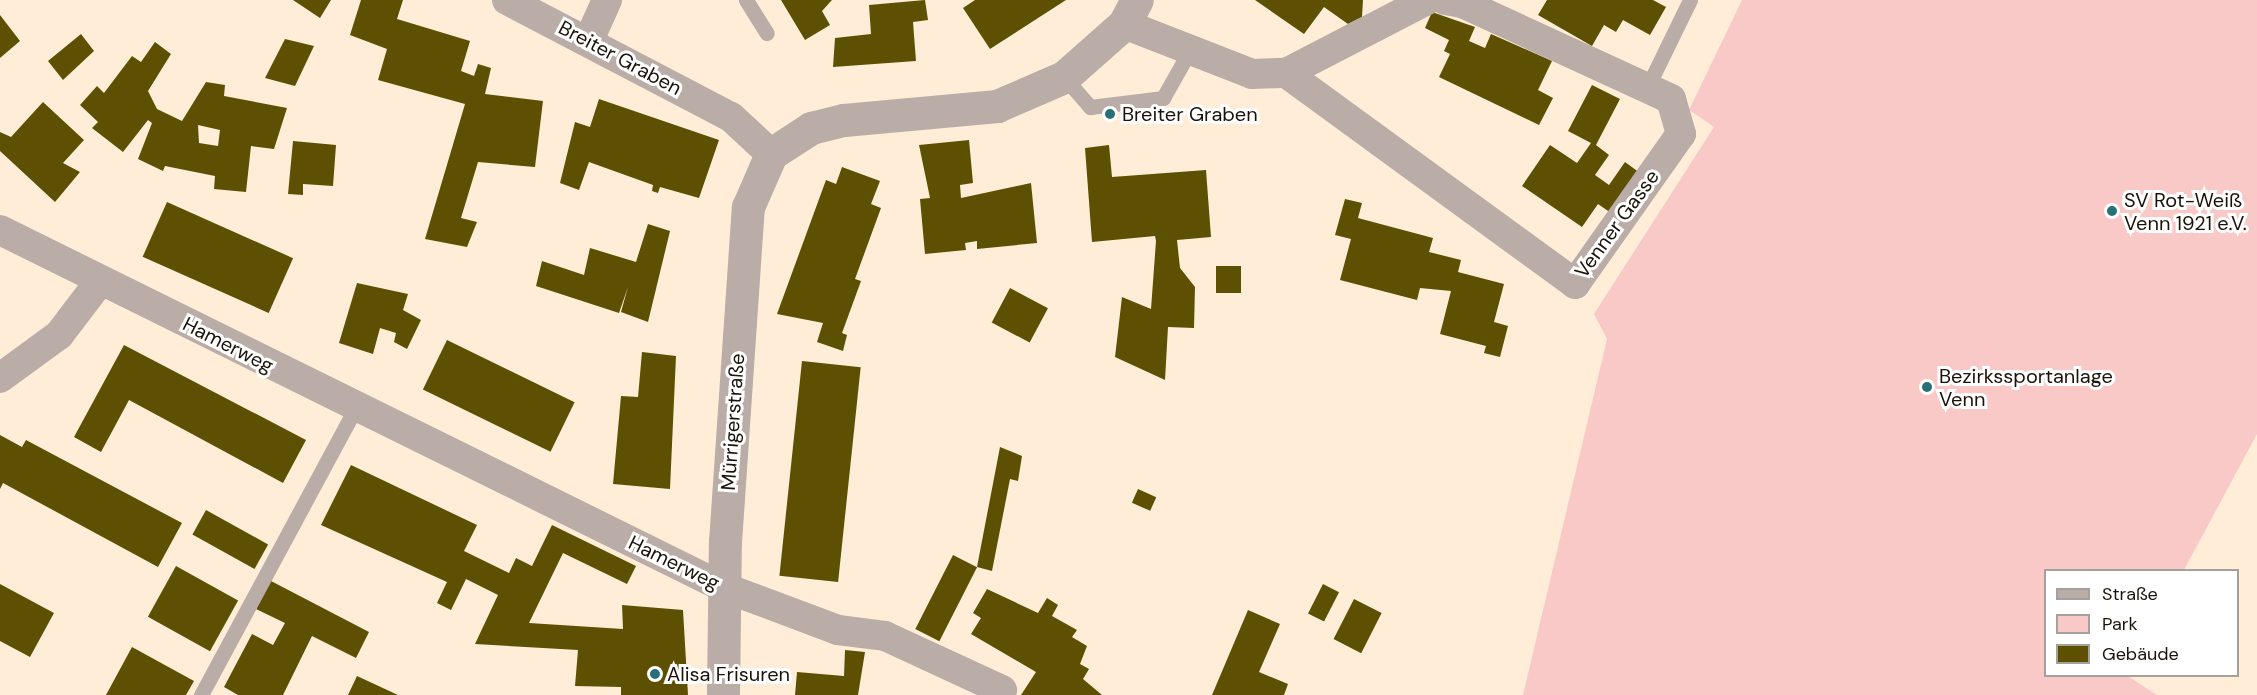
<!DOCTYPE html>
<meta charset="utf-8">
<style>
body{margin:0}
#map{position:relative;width:2257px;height:695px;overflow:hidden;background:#ffedd8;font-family:"DM Sans",sans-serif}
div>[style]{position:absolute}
.green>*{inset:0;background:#f9c9c8}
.building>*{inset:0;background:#5e5002;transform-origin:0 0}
.service>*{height:15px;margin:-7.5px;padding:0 7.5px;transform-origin:7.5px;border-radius:7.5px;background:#baaca6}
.minor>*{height:30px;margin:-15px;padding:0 15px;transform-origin:15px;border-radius:15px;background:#baaca6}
.tertiary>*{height:33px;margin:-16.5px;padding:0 16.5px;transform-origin:16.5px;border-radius:16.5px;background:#baaca6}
.dots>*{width:16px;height:16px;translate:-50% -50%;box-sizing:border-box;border:3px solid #fff;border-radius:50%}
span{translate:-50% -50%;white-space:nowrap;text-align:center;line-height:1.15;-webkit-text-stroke:6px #fff;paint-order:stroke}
.street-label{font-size:20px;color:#1b130a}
.poi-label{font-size:20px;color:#1b130a}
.left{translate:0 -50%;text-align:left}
.legend{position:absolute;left:2044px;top:569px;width:195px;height:108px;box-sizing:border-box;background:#fff;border:2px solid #a4a19d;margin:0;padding:8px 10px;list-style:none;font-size:18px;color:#1b130a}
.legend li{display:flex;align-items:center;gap:12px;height:30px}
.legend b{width:30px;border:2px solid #a4a19d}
</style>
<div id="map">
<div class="green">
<i style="clip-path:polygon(1742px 0,2257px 0,2257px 434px,2184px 570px,2046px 570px,2046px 676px,2128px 676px,2157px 695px,1523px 695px,1607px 339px,1594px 314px,1714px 127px,1689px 110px)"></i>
</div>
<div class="building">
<i style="clip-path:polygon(293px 0,331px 0,320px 18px)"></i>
<i style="clip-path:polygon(361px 0,403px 0,397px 19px,470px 41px,461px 71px,474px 76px,478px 64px,491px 68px,485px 94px,543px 101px,535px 167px,478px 162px,461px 218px,477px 222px,467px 247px,425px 239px,465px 104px,378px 80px,387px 49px,350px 35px)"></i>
<i style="clip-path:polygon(781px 0,832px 0,822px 11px,830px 25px,805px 40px)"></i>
<i style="clip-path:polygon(925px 0,928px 20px,913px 22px,916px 61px,833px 67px,835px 38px,871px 34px,869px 5px)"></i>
<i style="clip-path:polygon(975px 0,1066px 0,990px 49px,963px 8px)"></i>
<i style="clip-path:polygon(1255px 0,1363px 0,1362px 17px,1348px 24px,1324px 7px,1304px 34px)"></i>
<i style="clip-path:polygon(1547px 0,1653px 0,1666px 7px,1650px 35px,1623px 20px,1616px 32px,1604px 25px,1592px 46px,1538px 15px)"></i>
<i style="clip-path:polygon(1432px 12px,1475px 27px,1469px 41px,1485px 48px,1491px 34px,1552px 61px,1538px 90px,1553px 98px,1539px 125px,1439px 77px,1450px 54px,1444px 51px,1449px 40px,1425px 28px)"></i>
<i style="clip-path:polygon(0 15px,20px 41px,0 58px)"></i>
<i style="clip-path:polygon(81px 34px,94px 51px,63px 80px,48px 61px)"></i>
<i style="clip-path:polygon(285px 39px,314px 46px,295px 86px,265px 78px)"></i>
<i style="clip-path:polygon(evenodd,155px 42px,171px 54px,148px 91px,157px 109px,182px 121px,206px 82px,225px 85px,224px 96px,287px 108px,274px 149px,251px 146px,246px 192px,214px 189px,215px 176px,165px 166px,163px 171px,138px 159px,152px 123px,148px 120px,123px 152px,92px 128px,98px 122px,80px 105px,97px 86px,104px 93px,132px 56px,141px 62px,155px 42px,198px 125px,220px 130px,218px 146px,199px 143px,198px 125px)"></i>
<i style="clip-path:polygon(1592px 85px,1620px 99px,1596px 145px,1609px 155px,1595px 175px,1609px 185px,1625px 162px,1640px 173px,1611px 213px,1598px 204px,1582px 227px,1522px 186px,1550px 145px,1577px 163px,1591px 143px,1568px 131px)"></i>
<i style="clip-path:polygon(599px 99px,719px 140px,699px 198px,660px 187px,658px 193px,652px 191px,653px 185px,589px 162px,579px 190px,560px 183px,575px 122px,590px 127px)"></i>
<i style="clip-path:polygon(43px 102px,84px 140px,63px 163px,80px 172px,55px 202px,0 151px,0 132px,11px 137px)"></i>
<i style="clip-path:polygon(969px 140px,973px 183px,960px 185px,961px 198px,1031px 183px,1037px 243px,977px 249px,977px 241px,965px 243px,966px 250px,925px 254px,920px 199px,930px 198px,919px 145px)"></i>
<i style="clip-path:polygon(293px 141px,336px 145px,333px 186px,303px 184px,303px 195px,288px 194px)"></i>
<i style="clip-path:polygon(1109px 145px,1112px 177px,1206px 170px,1211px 237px,1177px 240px,1180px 268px,1195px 287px,1194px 328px,1168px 327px,1165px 380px,1115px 357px,1122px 297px,1151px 309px,1156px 241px,1155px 236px,1092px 242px,1085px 148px)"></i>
<i style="clip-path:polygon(842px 167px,880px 181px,871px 204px,881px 208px,855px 279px,861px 281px,842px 333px,847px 335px,843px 351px,817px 342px,823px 323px,777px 314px,826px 180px,836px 184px)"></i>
<i style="clip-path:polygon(1345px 199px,1362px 203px,1358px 218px,1433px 238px,1429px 252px,1461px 260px,1458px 272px,1504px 284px,1494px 322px,1508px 326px,1500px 357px,1484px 353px,1486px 346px,1440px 334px,1451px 291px,1420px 288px,1417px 300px,1340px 280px,1351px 239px,1335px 235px)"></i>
<i style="left:167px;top:202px;width:138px;height:60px;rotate:24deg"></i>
<i style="clip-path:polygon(648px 224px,670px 231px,648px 322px,621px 312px,628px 287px,619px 313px,536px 286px,542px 261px,584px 275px,590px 248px,636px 262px)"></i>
<i style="left:1216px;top:266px;width:25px;height:27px"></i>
<i style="clip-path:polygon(357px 283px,408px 294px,403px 310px,421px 320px,407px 349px,394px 342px,396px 333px,380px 328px,373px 354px,339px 343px)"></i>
<i style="left:1010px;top:288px;width:43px;height:39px;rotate:28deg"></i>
<i style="left:447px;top:340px;width:142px;height:55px;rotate:26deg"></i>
<i style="clip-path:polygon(124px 345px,306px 440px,283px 483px,129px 400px,101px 452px,74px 437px)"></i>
<i style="clip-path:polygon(642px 352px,676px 356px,670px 489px,613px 484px,621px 396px,638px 397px)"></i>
<i style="left:802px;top:361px;width:59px;height:216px;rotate:6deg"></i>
<i style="clip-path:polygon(0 435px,22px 447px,26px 440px,182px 523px,158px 567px,3px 483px,0 489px)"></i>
<i style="clip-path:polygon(1000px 447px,1022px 456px,1018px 481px,1010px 479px,992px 571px,977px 567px)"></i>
<i style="clip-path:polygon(351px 465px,477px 525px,464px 551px,509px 573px,516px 558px,532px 566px,552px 525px,636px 566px,627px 584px,563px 553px,529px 623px,623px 629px,622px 605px,683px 610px,688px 695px,621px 695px,621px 687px,575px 686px,578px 650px,475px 644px,498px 595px,466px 579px,451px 610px,437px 603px,447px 582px,321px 525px)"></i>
<i style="left:1138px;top:489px;width:20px;height:15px;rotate:24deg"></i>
<i style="left:206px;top:510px;width:71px;height:28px;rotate:29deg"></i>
<i style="left:953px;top:555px;width:27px;height:83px;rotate:27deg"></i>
<i style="left:176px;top:566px;width:71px;height:58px;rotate:29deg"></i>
<i style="clip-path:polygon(271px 581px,369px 632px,356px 658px,312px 636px,283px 695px,238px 695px,224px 687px,252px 634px,273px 645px,285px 623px,256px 609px)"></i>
<i style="clip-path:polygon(0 584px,54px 613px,30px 657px,0 641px)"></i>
<i style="left:1323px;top:584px;width:18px;height:33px;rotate:27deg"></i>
<i style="clip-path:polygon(987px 589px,1038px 613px,1047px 598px,1058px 605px,1052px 616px,1077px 630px,1072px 637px,1087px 646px,1080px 664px,1089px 669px,1083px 679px,1102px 695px,1021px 695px,1036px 672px,971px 634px,981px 618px,973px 613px)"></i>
<i style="left:1354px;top:599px;width:31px;height:45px;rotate:27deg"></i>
<i style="clip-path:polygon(1248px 610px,1280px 624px,1259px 672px,1288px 684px,1284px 695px,1212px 695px)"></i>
<i style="clip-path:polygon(132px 647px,194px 681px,186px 695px,106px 695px)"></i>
<i style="clip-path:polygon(845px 650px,865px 652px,858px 695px,795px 695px,797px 672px,844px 676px)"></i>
<i style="clip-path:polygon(357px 676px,398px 695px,348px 695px)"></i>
</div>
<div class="service">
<i style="left:746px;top:0;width:39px;rotate:58deg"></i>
<i style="left:1064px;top:77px;width:40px;rotate:49deg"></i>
<i style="left:1090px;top:107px;width:74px;rotate:-7deg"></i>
<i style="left:1163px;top:98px;width:55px;rotate:-60.6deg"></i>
<i style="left:1647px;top:88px;width:98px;rotate:-64deg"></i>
<i style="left:201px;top:695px;width:325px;rotate:-61.7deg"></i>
</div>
<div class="minor">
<i style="left:507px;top:0;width:253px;rotate:27.6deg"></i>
<i style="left:731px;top:117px;width:54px;rotate:42.8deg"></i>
<i style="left:1124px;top:24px;width:137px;rotate:21.3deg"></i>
<i style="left:1252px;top:74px;width:34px;rotate:-2deg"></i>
<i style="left:1286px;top:73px;width:159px;rotate:-27.4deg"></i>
<i style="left:589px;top:40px;width:44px;rotate:-65.8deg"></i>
<i style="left:1286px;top:73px;width:358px;rotate:36.1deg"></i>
<i style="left:1575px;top:284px;width:184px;rotate:-54.8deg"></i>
<i style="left:1681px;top:134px;width:36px;rotate:-106deg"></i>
<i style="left:1671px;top:99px;width:230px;rotate:-155.3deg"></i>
<i style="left:1462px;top:3px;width:17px;rotate:-170deg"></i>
<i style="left:0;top:230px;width:806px;rotate:26.28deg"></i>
<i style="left:723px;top:587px;width:123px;rotate:20.5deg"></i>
<i style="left:838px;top:630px;width:47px;rotate:7.3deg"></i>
<i style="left:885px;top:636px;width:129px;rotate:24.8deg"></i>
<i style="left:0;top:378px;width:73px;rotate:-36.1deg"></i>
<i style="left:59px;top:335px;width:68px;rotate:-52.8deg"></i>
</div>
<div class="tertiary">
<i style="left:723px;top:695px;width:153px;rotate:-89.3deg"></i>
<i style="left:725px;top:542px;width:336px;rotate:-86.1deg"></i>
<i style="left:748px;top:207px;width:58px;rotate:-66.5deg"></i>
<i style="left:771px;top:154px;width:48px;rotate:-33deg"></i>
<i style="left:811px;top:128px;width:34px;rotate:-14deg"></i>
<i style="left:844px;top:120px;width:154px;rotate:-5.2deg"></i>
<i style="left:997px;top:106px;width:73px;rotate:-23.4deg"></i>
<i style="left:1064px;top:77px;width:80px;rotate:-41.5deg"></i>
<i style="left:1124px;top:24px;width:27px;rotate:-62deg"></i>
</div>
<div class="dots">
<i style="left:1110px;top:114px;background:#267076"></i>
<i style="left:2112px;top:211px;background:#267076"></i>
<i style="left:1927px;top:387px;background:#267076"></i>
<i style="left:655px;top:674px;background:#267076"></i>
</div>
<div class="street-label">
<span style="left:620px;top:58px;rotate:28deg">Breiter Graben</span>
<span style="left:1617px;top:224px;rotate:-54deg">Venner Gasse</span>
<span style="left:228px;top:345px;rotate:27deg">Hamerweg</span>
<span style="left:733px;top:422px;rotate:-86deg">Mürrigerstraße</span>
<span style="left:674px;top:563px;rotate:26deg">Hamerweg</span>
</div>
<div class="poi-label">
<span class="left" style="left:1122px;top:114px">Breiter Graben</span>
<span class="left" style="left:2124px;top:212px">SV Rot-Weiß<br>Venn 1921 e.V.</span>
<span class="left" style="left:1939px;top:388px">Bezirkssportanlage<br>Venn</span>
<span class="left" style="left:667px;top:674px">Alisa Frisuren</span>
</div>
<ul class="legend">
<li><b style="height:8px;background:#baaca6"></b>Straße</li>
<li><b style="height:16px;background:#f9c9c8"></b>Park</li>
<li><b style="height:16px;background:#5e5002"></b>Gebäude</li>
</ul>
</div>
